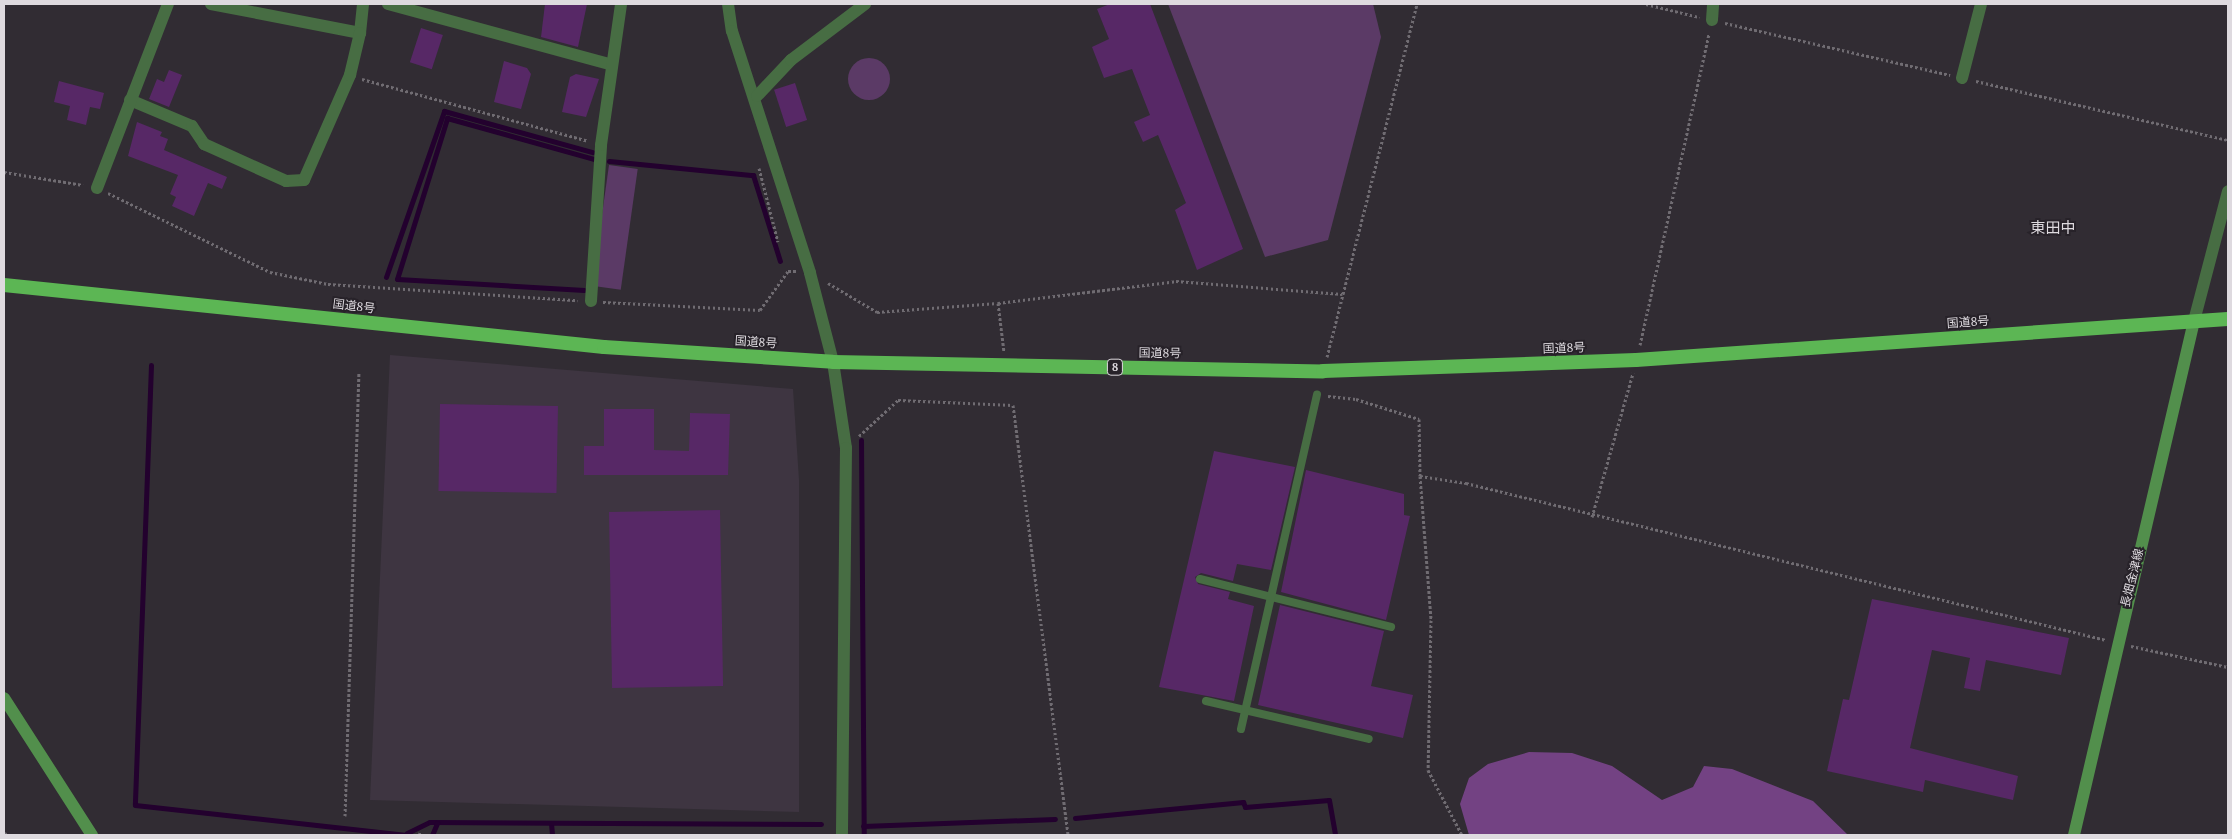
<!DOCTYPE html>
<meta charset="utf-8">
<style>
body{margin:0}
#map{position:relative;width:2232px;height:839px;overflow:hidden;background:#312c33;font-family:"Noto Serif","Noto Sans JP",serif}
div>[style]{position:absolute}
.built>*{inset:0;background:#3e3541}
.green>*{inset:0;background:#5b3a66;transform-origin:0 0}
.round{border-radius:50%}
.forest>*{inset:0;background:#734283}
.stream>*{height:5px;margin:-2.5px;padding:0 2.5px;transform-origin:2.5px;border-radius:2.5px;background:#23012e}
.building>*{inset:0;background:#572866;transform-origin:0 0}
.path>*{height:3px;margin-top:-1.5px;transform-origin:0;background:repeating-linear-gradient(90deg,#706c72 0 2.5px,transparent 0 5px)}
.service>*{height:8px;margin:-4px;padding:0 4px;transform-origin:4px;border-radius:4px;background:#476d43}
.minor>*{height:12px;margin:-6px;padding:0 6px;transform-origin:6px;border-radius:6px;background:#476d43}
.tertiary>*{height:12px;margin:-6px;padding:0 6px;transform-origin:6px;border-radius:6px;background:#476d43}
.secondary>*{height:12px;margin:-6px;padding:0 6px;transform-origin:6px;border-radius:6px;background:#528f4c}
.trunk>*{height:14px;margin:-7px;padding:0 7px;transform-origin:7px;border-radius:7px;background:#5cb654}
span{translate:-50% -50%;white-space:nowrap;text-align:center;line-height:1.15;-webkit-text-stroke:4px #272229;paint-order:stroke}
.shield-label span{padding:1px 4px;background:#272229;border:1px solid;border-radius:4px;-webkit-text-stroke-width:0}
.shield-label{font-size:11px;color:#dedadf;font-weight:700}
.street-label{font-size:12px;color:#dedadf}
.quarter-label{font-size:15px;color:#dedadf}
.frame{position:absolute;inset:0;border:5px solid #dedadf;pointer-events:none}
</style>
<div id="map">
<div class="built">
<i style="clip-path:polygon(390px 355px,793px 389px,799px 480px,799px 812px,370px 800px)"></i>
</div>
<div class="green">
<i style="clip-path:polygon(1168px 4px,1373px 4px,1381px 37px,1328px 240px,1265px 257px)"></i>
<i class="round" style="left:848px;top:58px;width:42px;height:42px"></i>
<i style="left:609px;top:165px;width:29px;height:122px;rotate:8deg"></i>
</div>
<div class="forest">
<i style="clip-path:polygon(1529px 752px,1572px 753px,1612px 766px,1662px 800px,1693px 787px,1704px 766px,1732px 769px,1813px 801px,1848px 835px,1469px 835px,1460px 804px,1469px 778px,1488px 764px)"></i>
</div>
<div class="stream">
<i style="left:609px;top:161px;width:145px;rotate:5.6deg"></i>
<i style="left:753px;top:175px;width:90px;rotate:72.6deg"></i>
<i style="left:386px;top:277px;width:176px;rotate:-70.7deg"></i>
<i style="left:444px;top:111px;width:154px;rotate:15.5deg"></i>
<i style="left:584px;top:290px;width:187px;rotate:-176.6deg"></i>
<i style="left:397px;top:279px;width:169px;rotate:-72.7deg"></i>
<i style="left:447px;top:118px;width:153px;rotate:15.6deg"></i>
<i style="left:151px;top:365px;width:440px;rotate:92.1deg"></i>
<i style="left:135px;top:805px;width:273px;rotate:6.3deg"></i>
<i style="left:861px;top:440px;width:395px;rotate:89.6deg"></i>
<i style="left:1075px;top:818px;width:169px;rotate:-5.4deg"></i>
<i style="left:1243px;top:802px;width:5px;rotate:68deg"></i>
<i style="left:1245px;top:807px;width:84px;rotate:-4.8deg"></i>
<i style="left:1329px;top:800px;width:36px;rotate:80deg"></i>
<i style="left:551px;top:823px;width:12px;rotate:85deg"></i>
<i style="left:863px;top:826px;width:192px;rotate:-2.1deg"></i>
<i style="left:407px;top:833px;width:25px;rotate:-26deg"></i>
<i style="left:430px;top:822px;width:391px;rotate:0.3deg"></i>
<i style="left:432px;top:835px;width:13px;rotate:-67deg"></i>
</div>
<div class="building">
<i style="clip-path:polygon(545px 4px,587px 4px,578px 47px,541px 37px)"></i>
<i style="clip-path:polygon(1110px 4px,1150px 4px,1243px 249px,1197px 270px,1175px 210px,1186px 203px,1158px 135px,1143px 142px,1134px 122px,1150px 115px,1132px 69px,1104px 78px,1092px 47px,1109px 39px,1097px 9px)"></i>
<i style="left:421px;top:28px;width:23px;height:36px;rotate:18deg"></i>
<i style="clip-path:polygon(504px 61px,527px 68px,531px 74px,521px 109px,494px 102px)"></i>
<i style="clip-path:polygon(169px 70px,182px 75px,169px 107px,149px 99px,157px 79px,164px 82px)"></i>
<i style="clip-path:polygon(576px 74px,599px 79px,586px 117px,562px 112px,570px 77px)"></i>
<i style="clip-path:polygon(59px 81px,104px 93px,100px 109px,90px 107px,86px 125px,67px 120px,70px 106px,54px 102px)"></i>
<i style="left:795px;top:83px;width:39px;height:22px;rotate:72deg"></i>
<i style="clip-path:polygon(137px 122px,162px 132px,160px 136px,168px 139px,164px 150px,227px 177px,222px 189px,208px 183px,194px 216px,172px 206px,176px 197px,170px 194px,178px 175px,128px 156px)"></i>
<i style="left:440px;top:404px;width:118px;height:87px;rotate:1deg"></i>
<i style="clip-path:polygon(604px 409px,654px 409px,654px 450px,689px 451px,690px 413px,730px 414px,728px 475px,584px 475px,584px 446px,604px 446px)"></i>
<i style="clip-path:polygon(1214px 451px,1295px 467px,1271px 570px,1237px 564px,1233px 581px,1201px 573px,1195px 577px,1198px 584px,1230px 592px,1228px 599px,1254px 606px,1234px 701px,1159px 687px)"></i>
<i style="clip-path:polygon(1306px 470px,1404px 494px,1404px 515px,1410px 516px,1386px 620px,1281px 592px)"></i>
<i style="left:720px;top:510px;width:176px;height:111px;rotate:89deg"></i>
<i style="clip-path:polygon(1872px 599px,2069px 638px,2061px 675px,1986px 660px,1980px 691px,1964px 688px,1970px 658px,1932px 650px,1910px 748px,2018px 776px,2013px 800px,1925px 780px,1923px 792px,1827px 771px,1843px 699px,1849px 700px)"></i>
<i style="clip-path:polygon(1280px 605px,1384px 631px,1371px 686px,1413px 695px,1403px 738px,1258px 705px)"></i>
</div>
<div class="path">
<i style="left:1646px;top:4px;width:55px;rotate:13.8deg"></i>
<i style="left:1725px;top:23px;width:231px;rotate:13deg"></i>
<i style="left:362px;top:79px;width:234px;rotate:15.3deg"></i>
<i style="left:1976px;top:81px;width:259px;rotate:13.2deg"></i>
<i style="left:759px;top:168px;width:76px;rotate:75.6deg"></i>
<i style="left:4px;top:172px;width:80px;rotate:9.3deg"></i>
<i style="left:108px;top:193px;width:180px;rotate:26deg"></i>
<i style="left:270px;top:272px;width:59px;rotate:11.7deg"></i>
<i style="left:328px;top:284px;width:250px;rotate:3.7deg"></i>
<i style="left:828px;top:283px;width:57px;rotate:30.6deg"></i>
<i style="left:877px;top:312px;width:121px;rotate:-4.3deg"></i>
<i style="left:998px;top:303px;width:179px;rotate:-7deg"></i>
<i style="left:1176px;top:281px;width:167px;rotate:4.5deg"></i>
<i style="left:603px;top:302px;width:157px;rotate:2.9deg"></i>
<i style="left:760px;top:310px;width:48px;rotate:-54.3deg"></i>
<i style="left:788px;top:271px;width:9px"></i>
<i style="left:998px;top:303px;width:49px;rotate:83deg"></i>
<i style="left:1640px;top:345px;width:319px;rotate:-77.5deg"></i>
<i style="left:1327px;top:357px;width:364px;rotate:-75.7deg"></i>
<i style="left:1328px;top:396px;width:28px;rotate:6deg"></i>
<i style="left:1356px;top:399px;width:66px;rotate:17.6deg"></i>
<i style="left:1419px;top:419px;width:57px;rotate:89deg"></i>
<i style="left:1420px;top:476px;width:47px;rotate:8.7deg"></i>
<i style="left:1466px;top:483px;width:659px;rotate:13.78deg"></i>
<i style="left:859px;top:436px;width:53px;rotate:-42.7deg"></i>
<i style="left:898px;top:400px;width:115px;rotate:2.5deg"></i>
<i style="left:1013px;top:405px;width:434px;rotate:82.7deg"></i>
<i style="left:1420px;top:476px;width:144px;rotate:85.6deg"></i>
<i style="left:1431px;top:620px;width:150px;rotate:91.1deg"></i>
<i style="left:1428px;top:770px;width:73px;rotate:62.4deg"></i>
<i style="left:1592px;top:517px;width:150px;rotate:-74.1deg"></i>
<i style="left:2131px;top:646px;width:99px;rotate:12.2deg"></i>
<i style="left:345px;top:816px;width:444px;rotate:-88.2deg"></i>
<i style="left:4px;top:833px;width:5px;rotate:22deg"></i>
<i style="left:419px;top:835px;width:4px;rotate:-63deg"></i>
</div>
<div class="service">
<i style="left:1200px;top:579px;width:197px;rotate:14.1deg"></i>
<i style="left:1206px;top:701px;width:167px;rotate:13.1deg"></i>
<i style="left:1241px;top:729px;width:343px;rotate:-77.2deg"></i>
</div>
<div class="minor">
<i style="left:211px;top:4px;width:152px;rotate:11deg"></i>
<i style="left:360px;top:33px;width:29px;rotate:-84deg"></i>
<i style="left:388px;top:4px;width:232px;rotate:15.2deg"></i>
<i style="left:1712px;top:20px;width:16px;rotate:-86deg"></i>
<i style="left:1962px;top:78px;width:76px;rotate:-75.6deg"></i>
<i style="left:130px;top:100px;width:67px;rotate:22.8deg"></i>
<i style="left:192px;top:126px;width:22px;rotate:56deg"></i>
<i style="left:204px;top:144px;width:90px;rotate:24.3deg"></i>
<i style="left:286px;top:181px;width:18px;rotate:-3deg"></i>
<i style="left:304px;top:180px;width:115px;rotate:-66.3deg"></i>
<i style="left:350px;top:75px;width:43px;rotate:-76.6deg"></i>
<i style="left:97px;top:188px;width:197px;rotate:-68.9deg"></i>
<i style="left:591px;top:301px;width:156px;rotate:-86.3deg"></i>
<i style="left:601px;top:145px;width:142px;rotate:-81.9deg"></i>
</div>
<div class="tertiary">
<i style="left:728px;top:4px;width:27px;rotate:82deg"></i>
<i style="left:732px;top:31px;width:254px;rotate:72.1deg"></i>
<i style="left:810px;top:273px;width:92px;rotate:75.5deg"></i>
<i style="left:833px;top:362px;width:87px;rotate:81.4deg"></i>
<i style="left:846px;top:448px;width:387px;rotate:90.6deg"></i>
<i style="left:757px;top:96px;width:50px;rotate:-46.6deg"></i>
<i style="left:791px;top:60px;width:93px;rotate:-37.1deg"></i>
<i style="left:2194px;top:321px;width:134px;rotate:-75.3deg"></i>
</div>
<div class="secondary">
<i style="left:4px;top:698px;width:163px;rotate:57.3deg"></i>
<i style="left:2074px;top:835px;width:528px;rotate:-76.86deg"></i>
</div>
<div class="trunk">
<i style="left:4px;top:285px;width:603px;rotate:5.9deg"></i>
<i style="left:604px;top:347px;width:229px;rotate:3.7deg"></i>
<i style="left:833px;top:362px;width:490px;rotate:1.1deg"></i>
<i style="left:1323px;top:371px;width:313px;rotate:-2deg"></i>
<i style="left:1636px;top:360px;width:593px;rotate:-3.96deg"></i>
</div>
<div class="shield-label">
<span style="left:1115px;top:367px">8</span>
</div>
<div class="street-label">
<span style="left:354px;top:306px;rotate:7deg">国道8号</span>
<span style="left:1968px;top:322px;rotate:-4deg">国道8号</span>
<span style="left:756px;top:342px;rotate:4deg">国道8号</span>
<span style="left:1564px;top:348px;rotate:-2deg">国道8号</span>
<span style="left:1160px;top:353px;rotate:1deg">国道8号</span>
<span style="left:2132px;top:578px;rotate:-76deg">長畑金津線</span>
</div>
<div class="quarter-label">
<span style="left:2053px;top:228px">東田中</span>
</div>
<div class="frame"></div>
</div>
